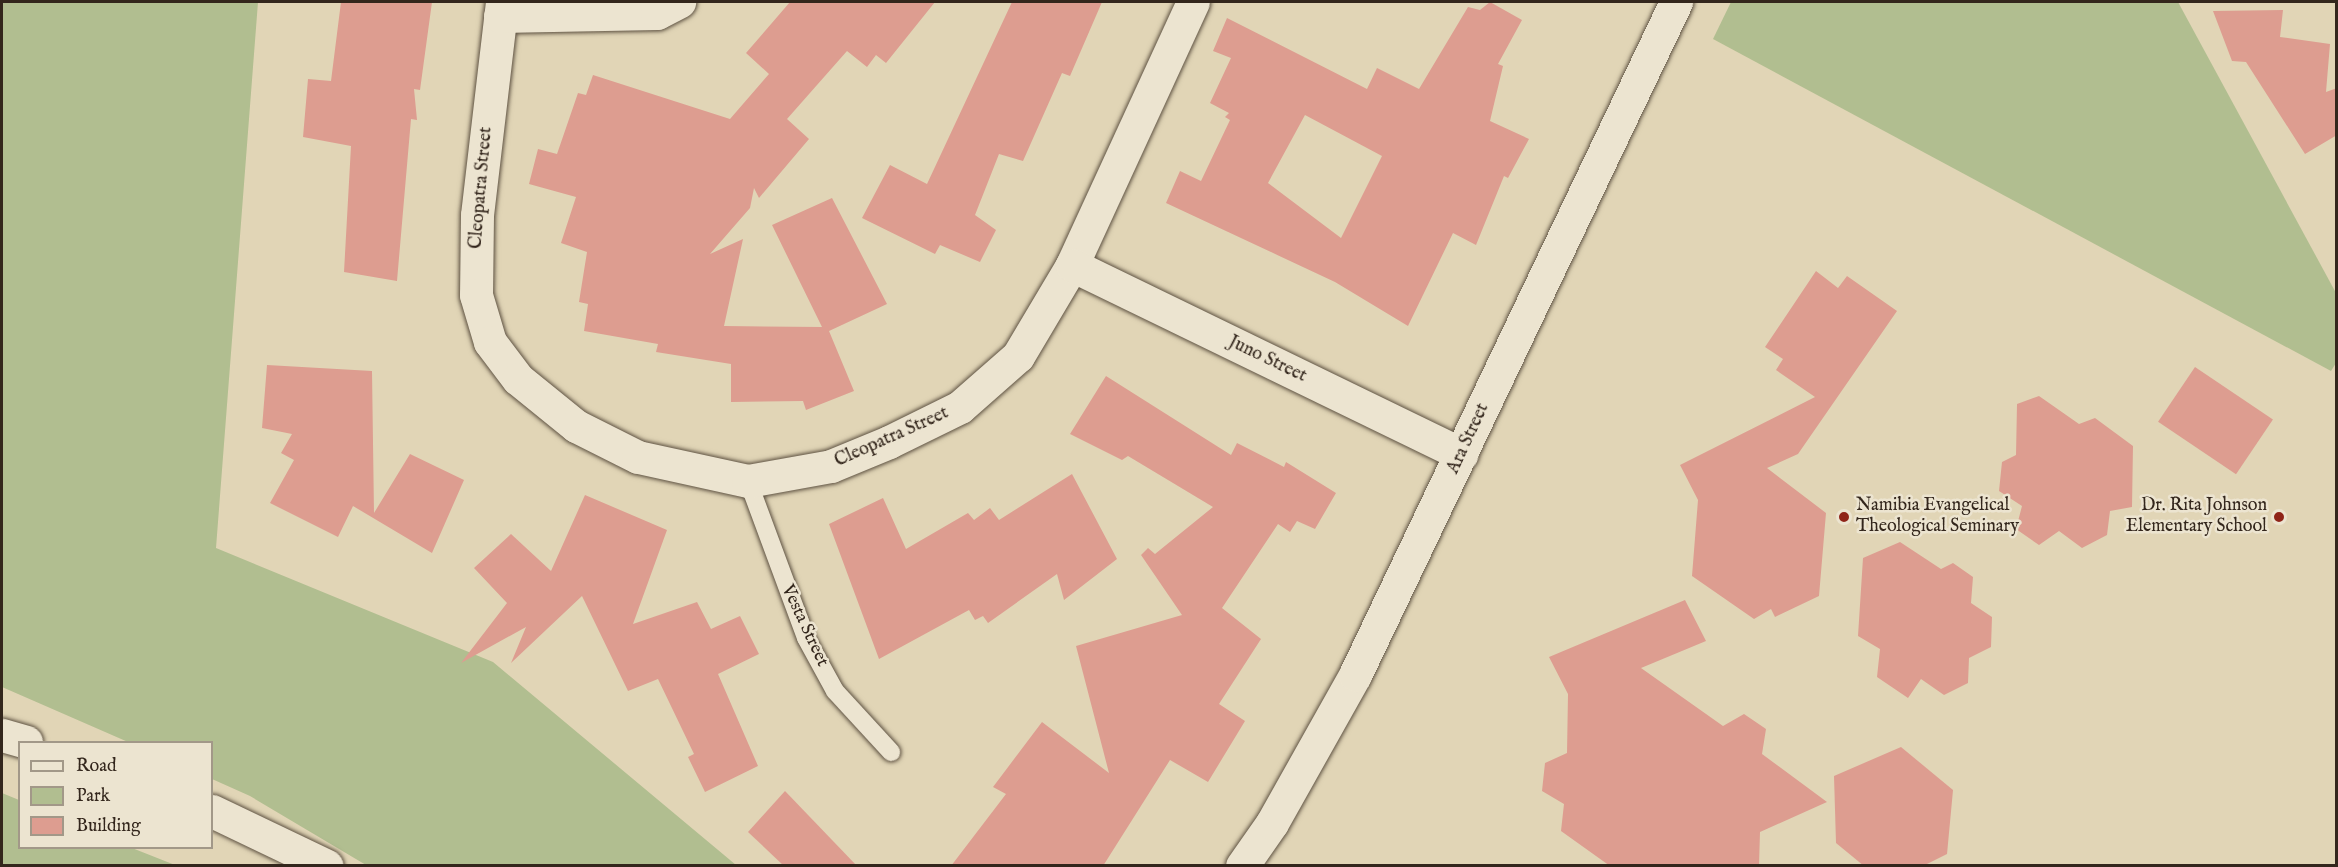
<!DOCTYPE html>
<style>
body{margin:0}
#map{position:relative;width:2338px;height:867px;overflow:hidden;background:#e1d5b6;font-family:"IM FELL English",serif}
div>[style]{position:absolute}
.green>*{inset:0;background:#b1be90}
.building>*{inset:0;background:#dd9d90;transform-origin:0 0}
.roads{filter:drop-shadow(0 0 2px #5e5242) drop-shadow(0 0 2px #5e5242)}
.lane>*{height:18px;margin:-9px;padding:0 9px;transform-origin:9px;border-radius:9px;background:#ece4d0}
.street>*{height:33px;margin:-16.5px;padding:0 16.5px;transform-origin:16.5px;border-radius:16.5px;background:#ece4d0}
.secondary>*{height:33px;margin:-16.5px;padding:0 16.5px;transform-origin:16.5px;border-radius:16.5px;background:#ece4d0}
.dots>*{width:16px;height:16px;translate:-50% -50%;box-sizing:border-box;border:3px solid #ece4d0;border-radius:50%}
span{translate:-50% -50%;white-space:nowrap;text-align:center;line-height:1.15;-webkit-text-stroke:5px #ece4d0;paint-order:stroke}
.street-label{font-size:18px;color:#33261c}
.poi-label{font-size:18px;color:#33261c}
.left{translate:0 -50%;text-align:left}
.right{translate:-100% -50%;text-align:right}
.frame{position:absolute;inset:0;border:3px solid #33261c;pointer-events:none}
.legend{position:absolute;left:18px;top:741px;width:195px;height:108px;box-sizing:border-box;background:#ece4d0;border:2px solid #a29888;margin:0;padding:8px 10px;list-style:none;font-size:18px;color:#33261c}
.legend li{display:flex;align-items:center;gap:12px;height:30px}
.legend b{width:30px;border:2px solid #a29888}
</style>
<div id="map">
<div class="green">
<i style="clip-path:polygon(2px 2px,258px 2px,216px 548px,493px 662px,736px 865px,366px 865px,250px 796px,212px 779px,212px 742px,128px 742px,2px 687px)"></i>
<i style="clip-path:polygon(1731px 2px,2178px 2px,2336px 293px,2336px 363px,2331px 371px,1713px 39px)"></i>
<i style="clip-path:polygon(2px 793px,19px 800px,20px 848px,132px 848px,175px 865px,2px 865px)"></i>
</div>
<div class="building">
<i style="clip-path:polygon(341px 2px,432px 2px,420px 90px,414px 89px,417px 120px,411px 119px,397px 281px,344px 272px,351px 146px,303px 137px,308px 79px,331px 81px)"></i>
<i style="clip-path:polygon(790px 2px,935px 2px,886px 63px,876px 55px,867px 67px,847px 51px,787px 119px,809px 139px,759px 198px,754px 188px,750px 208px,710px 254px,743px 239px,724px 326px,822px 327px,772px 225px,832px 198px,887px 304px,829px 331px,854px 391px,806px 410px,803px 401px,731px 402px,731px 364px,656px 352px,658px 344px,584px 331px,588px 304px,579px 302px,587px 252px,561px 243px,576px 197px,529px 184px,538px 149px,557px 154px,578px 93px,586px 95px,593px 75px,730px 119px,769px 74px,746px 53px)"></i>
<i style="clip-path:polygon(1012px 2px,1102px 2px,1070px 76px,1062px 73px,1023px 161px,999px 154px,975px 215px,996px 230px,980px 262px,940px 245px,935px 254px,862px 218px,890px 165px,927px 184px)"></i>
<i style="clip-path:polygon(evenodd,1490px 2px,1522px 20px,1498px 64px,1503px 66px,1490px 121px,1529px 139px,1508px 178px,1504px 176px,1476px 245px,1453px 233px,1408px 326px,1335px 282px,1166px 203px,1180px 171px,1201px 181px,1230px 120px,1225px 117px,1229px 113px,1210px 103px,1231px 58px,1213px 51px,1227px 18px,1367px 89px,1377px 68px,1419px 89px,1468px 7px,1480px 10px,1490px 2px,1305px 115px,1382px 156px,1341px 238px,1268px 183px,1305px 115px)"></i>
<i style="clip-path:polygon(2283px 10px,2280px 37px,2330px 44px,2326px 92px,2337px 88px,2337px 135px,2305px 154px,2246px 62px,2232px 61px,2213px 11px)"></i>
<i style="clip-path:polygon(1816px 271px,1838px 288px,1847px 276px,1897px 311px,1798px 454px,1767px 468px,1826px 513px,1819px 596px,1775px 617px,1771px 609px,1754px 619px,1692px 576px,1698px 500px,1680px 465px,1815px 397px,1776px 370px,1783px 359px,1765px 347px)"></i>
<i style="clip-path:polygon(267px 365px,372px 371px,374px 513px,410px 454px,464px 480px,432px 553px,353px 506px,338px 537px,270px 503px,294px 460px,281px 453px,292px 434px,262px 428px)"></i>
<i style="left:2195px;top:367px;width:94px;height:66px;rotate:34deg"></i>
<i style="clip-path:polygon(1106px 376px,1231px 455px,1237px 443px,1284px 467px,1286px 462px,1336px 493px,1315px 529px,1297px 521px,1290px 532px,1278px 524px,1222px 608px,1261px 639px,1219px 704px,1245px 721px,1208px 782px,1170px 760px,1103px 866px,951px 866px,1006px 794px,993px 787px,1042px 722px,1109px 773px,1076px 646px,1182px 615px,1141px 555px,1148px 548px,1155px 554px,1213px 507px,1128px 456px,1122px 460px,1070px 434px)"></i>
<i style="clip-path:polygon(2039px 396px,2079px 424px,2095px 418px,2133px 446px,2132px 507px,2110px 511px,2107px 535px,2082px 548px,2059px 531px,2039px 545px,2016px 529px,2022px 506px,1999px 491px,2002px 462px,2016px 455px,2017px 404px)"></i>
<i style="clip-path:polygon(1072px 474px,1117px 559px,1064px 600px,1057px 574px,988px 623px,983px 616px,975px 620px,969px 610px,879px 659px,829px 524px,883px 498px,906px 549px,968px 513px,974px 520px,990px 508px,999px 520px)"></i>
<i style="clip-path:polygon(585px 495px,667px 530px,633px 624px,697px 602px,711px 629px,740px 616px,759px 654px,718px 674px,758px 766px,705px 792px,688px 757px,694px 754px,658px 679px,628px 691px,582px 596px,511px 663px,526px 627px,461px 663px,507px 603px,474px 568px,511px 534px,551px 571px)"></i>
<i style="clip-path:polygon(1900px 542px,1941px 569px,1953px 563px,1973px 577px,1971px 603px,1992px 617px,1991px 647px,1969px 658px,1968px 683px,1944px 695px,1921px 679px,1908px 698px,1877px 677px,1880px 649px,1858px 636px,1863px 558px)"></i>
<i style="clip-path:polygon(1685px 600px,1706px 641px,1641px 668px,1723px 726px,1744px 714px,1766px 729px,1762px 754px,1827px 802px,1760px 832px,1759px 866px,1610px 866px,1561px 831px,1564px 804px,1542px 791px,1545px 763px,1567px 753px,1568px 694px,1549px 657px)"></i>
<i style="clip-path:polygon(1901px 747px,1953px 790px,1947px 854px,1923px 866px,1864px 866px,1836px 843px,1834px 776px)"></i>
<i style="clip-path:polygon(785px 791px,857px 866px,784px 866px,748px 832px)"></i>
</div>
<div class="roads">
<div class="lane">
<i style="left:748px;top:481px;width:167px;rotate:69.7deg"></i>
<i style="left:806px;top:638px;width:60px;rotate:61.3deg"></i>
<i style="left:835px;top:691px;width:83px;rotate:47.4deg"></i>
</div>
<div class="street">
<i style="left:502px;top:2px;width:214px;rotate:96.7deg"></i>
<i style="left:477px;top:215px;width:80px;rotate:90.7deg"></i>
<i style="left:476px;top:295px;width:49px;rotate:73.4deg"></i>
<i style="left:490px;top:342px;width:46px;rotate:52.9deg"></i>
<i style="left:518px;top:379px;width:75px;rotate:39deg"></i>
<i style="left:576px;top:426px;width:69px;rotate:26.6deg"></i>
<i style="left:638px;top:457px;width:113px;rotate:12.3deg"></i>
<i style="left:748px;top:481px;width:84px;rotate:-10.2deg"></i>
<i style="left:831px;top:466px;width:63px;rotate:-22.5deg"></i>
<i style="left:889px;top:442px;width:79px;rotate:-26.2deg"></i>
<i style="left:960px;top:407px;width:77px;rotate:-41.3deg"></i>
<i style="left:1018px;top:356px;width:106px;rotate:-59.3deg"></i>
<i style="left:1072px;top:265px;width:289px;rotate:-65.3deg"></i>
<i style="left:500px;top:16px;width:157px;rotate:-1.1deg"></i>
<i style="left:657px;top:13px;width:25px;rotate:-27deg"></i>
<i style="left:1072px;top:265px;width:433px;rotate:25.9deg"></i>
<i style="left:1242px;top:866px;width:52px;rotate:-55.1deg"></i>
<i style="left:1272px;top:823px;width:170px;rotate:-60.7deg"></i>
<i style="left:1355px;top:675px;width:746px;rotate:-64.5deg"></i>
</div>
<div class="secondary">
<i style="left:2px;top:735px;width:25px;rotate:16deg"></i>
<i style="left:212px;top:811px;width:127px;rotate:25.6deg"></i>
</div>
</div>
<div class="dots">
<i style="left:1844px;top:517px;background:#8f2418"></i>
<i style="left:2279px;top:517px;background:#8f2418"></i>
</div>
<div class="street-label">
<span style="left:482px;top:188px;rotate:-85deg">Cleopatra Street</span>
<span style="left:1267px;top:360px;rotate:26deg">Juno Street</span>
<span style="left:892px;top:438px;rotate:-24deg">Cleopatra Street</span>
<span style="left:1469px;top:439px;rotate:-65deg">Ara Street</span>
<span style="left:804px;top:626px;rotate:65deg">Vesta Street</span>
</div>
<div class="poi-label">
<span class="left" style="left:1856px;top:517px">Namibia Evangelical<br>Theological Seminary</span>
<span class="right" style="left:2267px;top:517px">Dr. Rita Johnson<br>Elementary School</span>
</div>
<div class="frame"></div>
<ul class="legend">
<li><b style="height:8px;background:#ece4d0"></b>Road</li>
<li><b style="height:16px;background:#b1be90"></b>Park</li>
<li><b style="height:16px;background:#dd9d90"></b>Building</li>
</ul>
</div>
